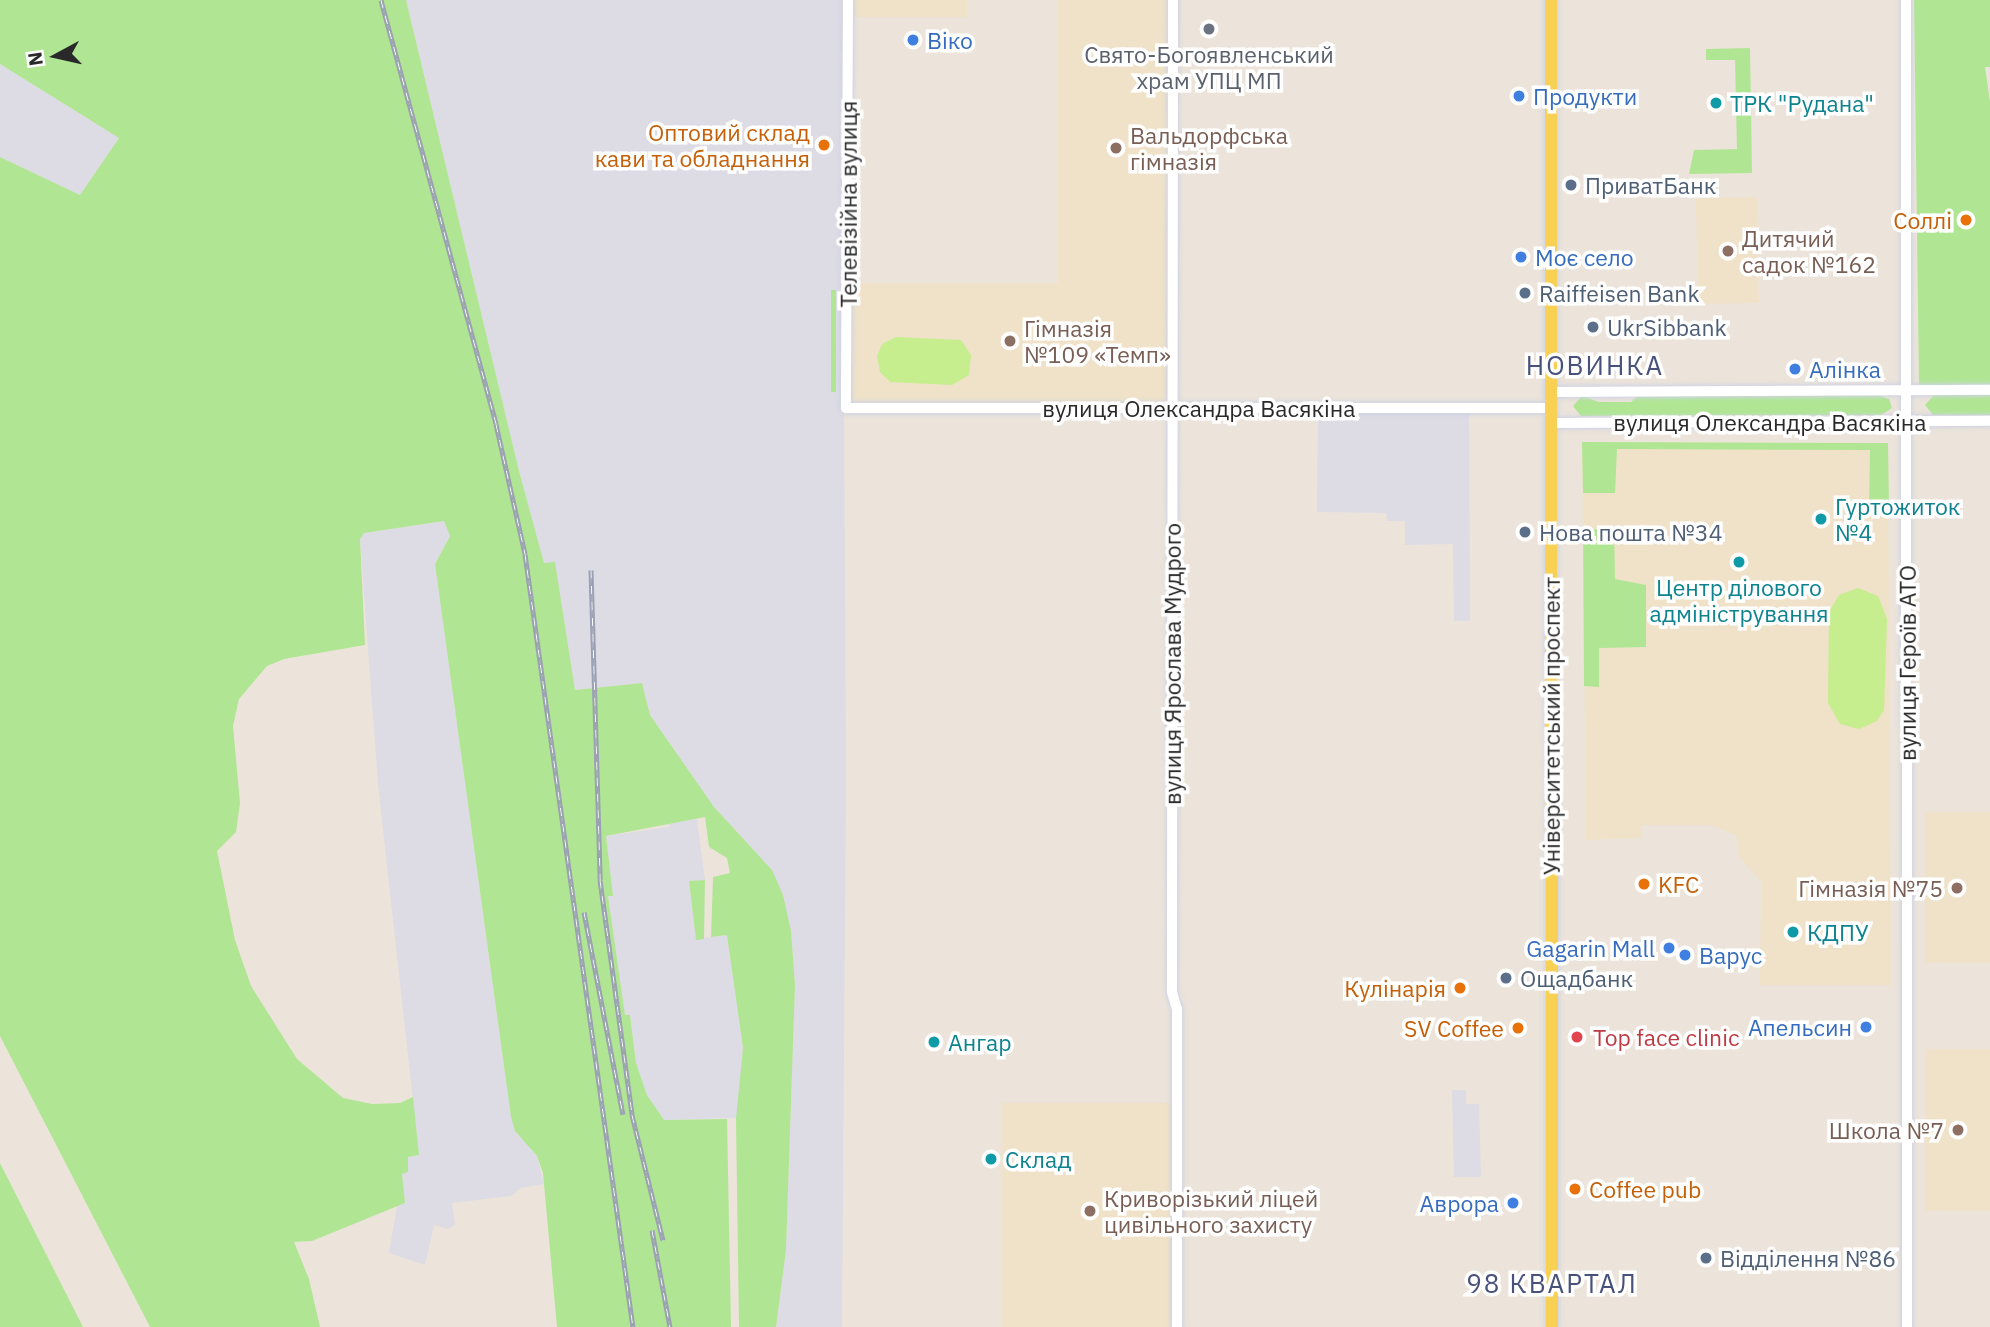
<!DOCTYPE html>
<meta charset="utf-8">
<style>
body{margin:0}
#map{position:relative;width:1990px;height:1327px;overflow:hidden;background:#ece4da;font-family:"IBM Plex Sans",sans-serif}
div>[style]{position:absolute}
.industrial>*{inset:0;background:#dddbe4}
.education>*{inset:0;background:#efe2c8;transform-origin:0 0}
.green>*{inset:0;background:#b0e693;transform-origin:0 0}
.pitch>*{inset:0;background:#c6ed8e}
.roads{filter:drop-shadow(0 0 2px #cfd3e3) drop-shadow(0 0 2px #cfd3e3)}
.minor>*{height:10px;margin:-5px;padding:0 5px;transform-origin:5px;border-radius:5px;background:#fff}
.major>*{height:12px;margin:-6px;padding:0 6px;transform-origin:6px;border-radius:6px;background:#f7d054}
.rail>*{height:5px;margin-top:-2.5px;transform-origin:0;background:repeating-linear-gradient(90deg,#fff 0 8px,#9ca0b4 0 16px);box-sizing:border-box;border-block:2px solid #9ca0b4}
.dots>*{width:19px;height:19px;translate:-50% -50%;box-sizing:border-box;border:4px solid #fff;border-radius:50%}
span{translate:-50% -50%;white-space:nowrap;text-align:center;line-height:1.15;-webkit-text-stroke:7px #fff;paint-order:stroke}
.shop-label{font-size:23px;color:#366cbe}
.left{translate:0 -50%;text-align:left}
.right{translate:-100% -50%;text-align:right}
.worship-label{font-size:23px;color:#5b616d}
.culture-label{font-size:23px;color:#0d838f}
.food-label{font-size:23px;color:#c56008}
.education-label{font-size:23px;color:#785e54}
.service-label{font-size:23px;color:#4e5e75}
.street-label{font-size:23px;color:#292929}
.health-label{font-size:23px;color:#be3a42}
.quarter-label{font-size:26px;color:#47517b;letter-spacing:2px}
.north{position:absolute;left:21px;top:21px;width:70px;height:70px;-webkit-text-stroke:5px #fff;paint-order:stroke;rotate:262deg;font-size:19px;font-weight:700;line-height:28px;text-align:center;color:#292929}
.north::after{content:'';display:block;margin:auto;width:24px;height:32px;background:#292929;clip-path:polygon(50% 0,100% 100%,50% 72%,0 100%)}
</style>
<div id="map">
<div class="industrial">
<i style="clip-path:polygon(406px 0,842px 0,846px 781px,842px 1327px,776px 1327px,786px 1250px,795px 985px,791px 931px,772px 870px,714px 807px,650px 715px,642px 683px,575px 690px,555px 563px,544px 563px,519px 471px)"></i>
<i style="clip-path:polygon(0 64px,119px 138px,80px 195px,0 157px)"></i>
<i style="clip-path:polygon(1318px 408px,1469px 408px,1470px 621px,1454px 621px,1453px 544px,1405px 545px,1405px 521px,1387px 521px,1386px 513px,1317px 512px)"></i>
<i style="clip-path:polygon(444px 521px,450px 535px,435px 564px,511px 1117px,515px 1131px,537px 1156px,544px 1184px,521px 1188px,511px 1196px,452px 1203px,455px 1225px,448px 1229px,434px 1225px,425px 1265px,389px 1253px,397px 1206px,405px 1203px,401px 1174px,408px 1157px,419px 1155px,378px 784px,360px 539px,364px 533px)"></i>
<i style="clip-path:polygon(697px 819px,705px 880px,689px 882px,696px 939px,727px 935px,743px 1048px,738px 1118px,664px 1120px,647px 1095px,636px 1063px,630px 1015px,625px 1015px,608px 896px,612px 896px,606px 836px,669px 827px,669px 822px)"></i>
<i style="clip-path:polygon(1452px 1090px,1466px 1090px,1466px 1104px,1479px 1104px,1481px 1177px,1454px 1177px)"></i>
</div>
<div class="education">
<i style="left:848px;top:0;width:119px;height:17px"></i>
<i style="clip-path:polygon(1058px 0,1173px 0,1171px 409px,846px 408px,847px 283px,1058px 283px)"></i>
<i style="left:1757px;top:197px;width:106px;height:61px;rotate:89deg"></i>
<i style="clip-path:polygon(1582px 442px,1888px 443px,1891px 985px,1760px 985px,1761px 882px,1739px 857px,1736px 835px,1710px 825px,1641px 825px,1641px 838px,1586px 840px)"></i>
<i style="left:1925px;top:812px;width:65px;height:151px"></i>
<i style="left:1925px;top:1049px;width:65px;height:162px"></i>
<i style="left:1002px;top:1103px;width:175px;height:224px"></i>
</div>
<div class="green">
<i style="clip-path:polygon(0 0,406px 0,519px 471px,544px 563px,555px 562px,575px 690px,642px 683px,650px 715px,714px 807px,772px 870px,783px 895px,791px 931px,795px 985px,786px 1250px,776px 1327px,739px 1327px,736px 1119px,743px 1048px,727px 935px,711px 937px,713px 877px,730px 873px,727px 858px,709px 847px,705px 817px,606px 836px,613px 896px,608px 896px,625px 1015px,630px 1015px,636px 1063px,647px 1095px,664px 1120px,727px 1119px,731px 1327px,557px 1327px,543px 1173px,537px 1156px,515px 1131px,511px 1117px,435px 564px,450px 536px,444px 521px,364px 533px,360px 539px,365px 645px,284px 659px,267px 666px,239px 699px,233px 726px,240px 803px,236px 832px,217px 851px,235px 940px,251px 986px,297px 1059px,343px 1098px,372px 1104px,400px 1103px,413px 1097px,419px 1155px,408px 1157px,408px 1172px,402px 1174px,405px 1203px,312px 1241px,294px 1242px,309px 1279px,320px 1327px,150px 1327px,0 1036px,0 157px,80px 195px,119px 138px,0 64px)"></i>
<i style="clip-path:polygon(1914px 0,1990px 0,1990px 67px,1985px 67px,1990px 102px,1990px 385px,1919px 385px)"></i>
<i style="clip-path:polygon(1750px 48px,1752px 173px,1689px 174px,1694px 150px,1737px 149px,1735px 60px,1706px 60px,1706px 49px)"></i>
<i style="left:831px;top:290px;width:5px;height:102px"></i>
<i style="clip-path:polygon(1934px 395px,1990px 395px,1990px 415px,1933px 415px,1925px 405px)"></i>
<i style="clip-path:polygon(1582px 396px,1599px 402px,1631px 402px,1637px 396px,1881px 396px,1889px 399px,1892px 408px,1881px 415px,1581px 416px,1573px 406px)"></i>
<i style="clip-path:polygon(1582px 442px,1888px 443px,1889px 508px,1869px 508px,1870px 450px,1617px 449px,1615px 493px,1583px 493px)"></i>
<i style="clip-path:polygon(1583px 529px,1614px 530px,1615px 579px,1646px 585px,1646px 647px,1599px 648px,1599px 687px,1584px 686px)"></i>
<i style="clip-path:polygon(705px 880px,704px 939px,696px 940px,689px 881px)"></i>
<i style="clip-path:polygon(0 1163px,83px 1327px,0 1327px)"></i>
</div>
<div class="pitch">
<i style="clip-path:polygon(896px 337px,961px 340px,971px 355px,969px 375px,952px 385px,890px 382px,880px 372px,877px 356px,882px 344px)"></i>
<i style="clip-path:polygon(1858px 588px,1878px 596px,1887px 619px,1884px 710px,1877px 721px,1859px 729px,1840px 724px,1828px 703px,1829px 612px,1839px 595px)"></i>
</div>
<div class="roads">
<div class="minor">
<i style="left:848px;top:0;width:408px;rotate:90.3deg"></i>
<i style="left:846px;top:408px;width:705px"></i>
<i style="left:1173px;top:0;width:992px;rotate:90.06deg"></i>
<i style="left:1172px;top:992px;width:18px;rotate:74deg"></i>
<i style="left:1177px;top:1009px;width:318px;rotate:90deg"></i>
<i style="left:1906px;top:0;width:1327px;rotate:89.96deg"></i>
<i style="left:1551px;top:392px;width:439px;rotate:-0.3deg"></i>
<i style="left:1551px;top:423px;width:439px;rotate:-0.3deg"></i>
</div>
<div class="major">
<i style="left:1551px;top:0;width:1327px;rotate:89.96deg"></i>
</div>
</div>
<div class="rail">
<i style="left:381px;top:0;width:439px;rotate:74.8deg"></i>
<i style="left:496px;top:424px;width:133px;rotate:77.4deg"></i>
<i style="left:525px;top:554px;width:781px;rotate:82.05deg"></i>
<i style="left:591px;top:570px;width:310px;rotate:88.3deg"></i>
<i style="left:600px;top:880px;width:237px;rotate:82.2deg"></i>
<i style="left:632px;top:1115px;width:129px;rotate:76.1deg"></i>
<i style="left:584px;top:912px;width:206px;rotate:79.1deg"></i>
<i style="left:652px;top:1230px;width:99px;rotate:79.5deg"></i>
</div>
<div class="dots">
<i style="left:1209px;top:29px;background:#6b7280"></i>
<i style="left:913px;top:40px;background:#3f7fe0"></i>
<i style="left:1519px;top:96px;background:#3f7fe0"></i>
<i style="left:1716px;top:103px;background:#0f9aa8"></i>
<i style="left:824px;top:145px;background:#e8710a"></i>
<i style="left:1116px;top:148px;background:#8d6e63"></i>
<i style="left:1571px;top:185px;background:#5c6f8a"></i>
<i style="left:1966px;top:220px;background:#e8710a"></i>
<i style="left:1728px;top:251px;background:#8d6e63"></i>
<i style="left:1521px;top:257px;background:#3f7fe0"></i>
<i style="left:1525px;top:293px;background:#5c6f8a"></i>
<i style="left:1593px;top:327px;background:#5c6f8a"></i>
<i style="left:1010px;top:341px;background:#8d6e63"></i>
<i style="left:1795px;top:369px;background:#3f7fe0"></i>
<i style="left:1821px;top:519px;background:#0f9aa8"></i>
<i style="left:1525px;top:532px;background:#5c6f8a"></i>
<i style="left:1739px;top:562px;background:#0f9aa8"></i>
<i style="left:1644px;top:884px;background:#e8710a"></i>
<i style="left:1957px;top:888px;background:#8d6e63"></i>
<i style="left:1793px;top:932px;background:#0f9aa8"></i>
<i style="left:1669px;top:948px;background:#3f7fe0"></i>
<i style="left:1685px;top:955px;background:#3f7fe0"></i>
<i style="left:1506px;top:978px;background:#5c6f8a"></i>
<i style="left:1460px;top:988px;background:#e8710a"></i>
<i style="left:1866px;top:1027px;background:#3f7fe0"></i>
<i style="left:1518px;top:1028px;background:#e8710a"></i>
<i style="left:1577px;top:1037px;background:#e0444e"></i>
<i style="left:934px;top:1042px;background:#0f9aa8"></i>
<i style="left:1958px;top:1130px;background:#8d6e63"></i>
<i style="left:991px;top:1159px;background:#0f9aa8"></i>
<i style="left:1575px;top:1189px;background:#e8710a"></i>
<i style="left:1513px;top:1203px;background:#3f7fe0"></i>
<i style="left:1090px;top:1211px;background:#8d6e63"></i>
<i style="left:1706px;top:1258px;background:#5c6f8a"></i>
</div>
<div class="shop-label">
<span class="left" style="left:927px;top:40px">Віко</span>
<span class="left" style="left:1533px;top:96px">Продукти</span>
<span class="left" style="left:1535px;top:257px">Моє село</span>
<span class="left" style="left:1809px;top:369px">Алінка</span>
<span class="right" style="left:1655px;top:948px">Gagarin Mall</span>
<span class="left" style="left:1699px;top:955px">Варус</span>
<span class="right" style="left:1852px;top:1027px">Апельсин</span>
<span class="right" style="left:1499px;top:1203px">Аврора</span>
</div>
<div class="worship-label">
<span style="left:1209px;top:67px">Свято-Богоявленський<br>храм УПЦ МП</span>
</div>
<div class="culture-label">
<span class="left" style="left:1730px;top:103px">ТРК "Рудана"</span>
<span class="left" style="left:1835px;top:519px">Гуртожиток<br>№4</span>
<span style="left:1739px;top:600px">Центр ділового<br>адміністрування</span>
<span class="left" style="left:1807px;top:932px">КДПУ</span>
<span class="left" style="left:948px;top:1042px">Ангар</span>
<span class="left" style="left:1005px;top:1159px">Склад</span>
</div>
<div class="food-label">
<span class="right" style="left:810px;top:145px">Оптовий склад<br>кави та обладнання</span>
<span class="right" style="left:1952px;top:220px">Соллі</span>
<span class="left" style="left:1658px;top:884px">KFC</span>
<span class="right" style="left:1446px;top:988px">Кулінарія</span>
<span class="right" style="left:1504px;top:1028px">SV Coffee</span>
<span class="left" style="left:1589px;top:1189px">Coffee pub</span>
</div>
<div class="education-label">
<span class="left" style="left:1130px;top:148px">Вальдорфська<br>гімназія</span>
<span class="left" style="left:1742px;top:251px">Дитячий<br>садок №162</span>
<span class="left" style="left:1024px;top:341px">Гімназія<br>№109 «Темп»</span>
<span class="right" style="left:1943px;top:888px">Гімназія №75</span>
<span class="right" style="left:1944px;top:1130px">Школа №7</span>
<span class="left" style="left:1104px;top:1211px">Криворізький ліцей<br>цивільного захисту</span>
</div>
<div class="service-label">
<span class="left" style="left:1585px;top:185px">ПриватБанк</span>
<span class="left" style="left:1539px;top:293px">Raiffeisen Bank</span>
<span class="left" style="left:1607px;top:327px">UkrSibbank</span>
<span class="left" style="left:1539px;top:532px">Нова пошта №34</span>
<span class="left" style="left:1520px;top:978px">Ощадбанк</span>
<span class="left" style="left:1720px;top:1258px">Відділення №86</span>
</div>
<div class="street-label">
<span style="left:848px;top:204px;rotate:-90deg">Телевізійна вулиця</span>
<span style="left:1199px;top:408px">вулиця Олександра Васякіна</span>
<span style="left:1770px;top:422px">вулиця Олександра Васякіна</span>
<span style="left:1907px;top:663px;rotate:-90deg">вулиця Героїв АТО</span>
<span style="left:1172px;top:664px;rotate:-90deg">вулиця Ярослава Мудрого</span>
<span style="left:1551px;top:726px;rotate:-90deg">Університетський проспект</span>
</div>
<div class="health-label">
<span class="left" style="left:1593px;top:1037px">Top face clinic</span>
</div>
<div class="quarter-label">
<span style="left:1595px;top:366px">НОВИНКА</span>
<span style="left:1552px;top:1284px">98 КВАРТАЛ</span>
</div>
<div class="north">N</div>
</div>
